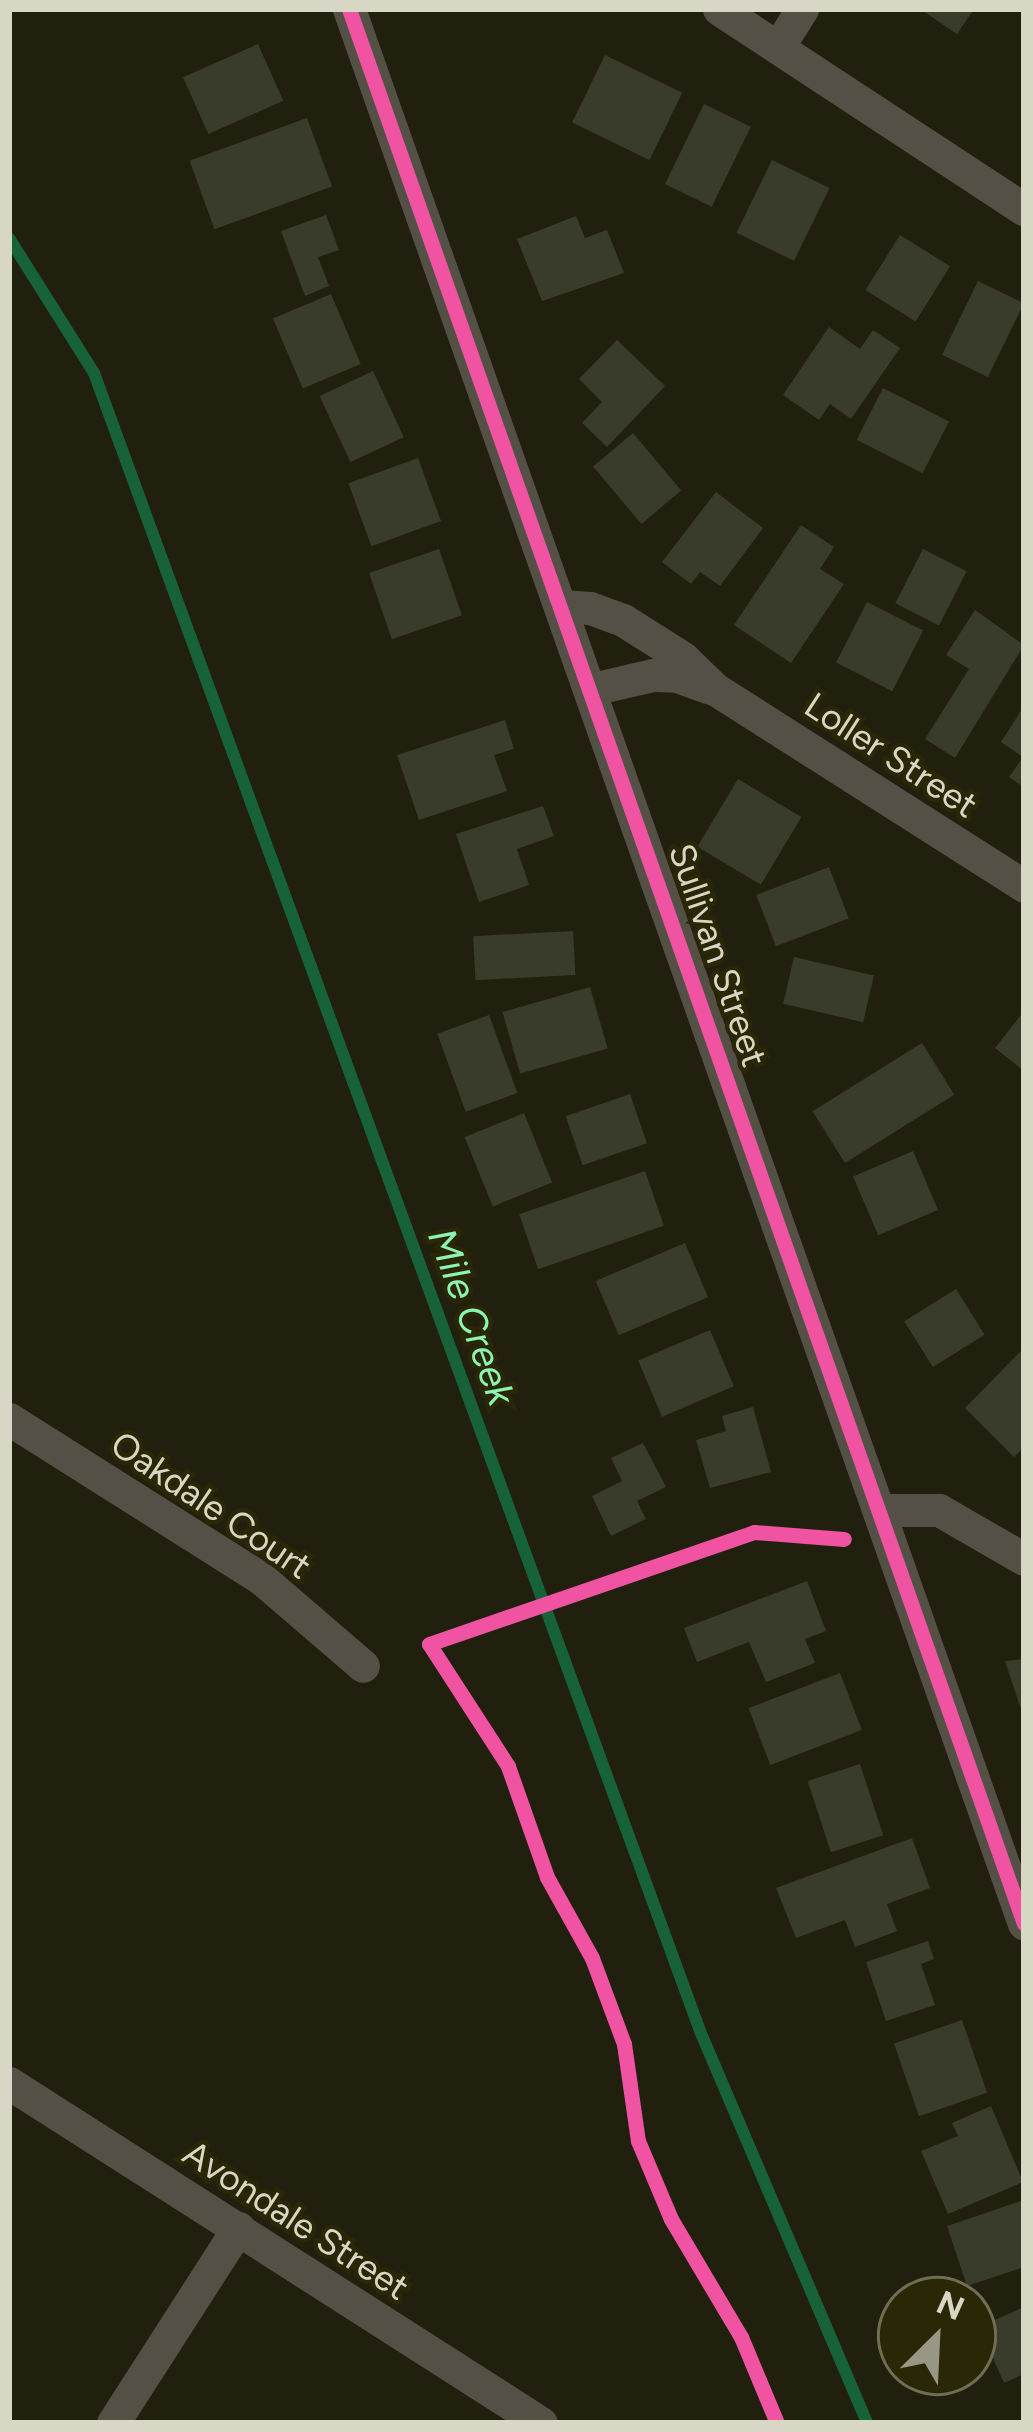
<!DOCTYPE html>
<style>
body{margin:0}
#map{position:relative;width:1033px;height:2432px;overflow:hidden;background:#21200e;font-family:Figtree,sans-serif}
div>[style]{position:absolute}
.stream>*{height:12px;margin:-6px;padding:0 6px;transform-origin:6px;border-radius:6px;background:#18623a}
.building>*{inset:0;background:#393c2a;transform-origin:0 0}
.minor>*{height:33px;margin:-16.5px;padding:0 16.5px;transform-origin:16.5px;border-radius:16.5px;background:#555045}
.cycleway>*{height:15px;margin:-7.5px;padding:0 7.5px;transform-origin:7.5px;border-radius:7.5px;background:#f153a3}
span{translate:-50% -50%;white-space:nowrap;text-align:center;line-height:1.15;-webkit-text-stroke:9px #292706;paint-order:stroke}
.street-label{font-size:36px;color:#d8d7c5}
.water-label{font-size:39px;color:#8cf4b4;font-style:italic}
.frame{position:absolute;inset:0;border:12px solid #d8d7c5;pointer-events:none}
.north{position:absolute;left:877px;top:2276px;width:120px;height:120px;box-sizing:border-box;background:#292706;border:3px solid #6f6d52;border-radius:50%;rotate:24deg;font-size:33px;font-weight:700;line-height:48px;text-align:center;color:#d8d7c5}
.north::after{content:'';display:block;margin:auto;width:42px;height:54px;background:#989785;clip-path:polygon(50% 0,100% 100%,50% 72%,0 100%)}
</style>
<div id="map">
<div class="stream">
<i style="left:9px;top:238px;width:160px;rotate:57.8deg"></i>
<i style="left:94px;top:373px;width:1765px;rotate:69.92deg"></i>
<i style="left:700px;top:2031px;width:426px;rotate:66.9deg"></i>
</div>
<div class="building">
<i style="clip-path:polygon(920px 9px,974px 9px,957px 34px)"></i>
<i style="left:258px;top:44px;width:62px;height:82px;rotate:66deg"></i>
<i style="left:605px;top:55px;width:86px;height:75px;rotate:26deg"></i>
<i style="left:704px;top:104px;width:52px;height:89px;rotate:26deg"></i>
<i style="left:307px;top:118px;width:73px;height:125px;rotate:70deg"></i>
<i style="left:772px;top:160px;width:64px;height:81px;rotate:26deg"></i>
<i style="clip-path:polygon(326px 215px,339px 250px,318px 257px,329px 286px,305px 296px,281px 231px)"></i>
<i style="clip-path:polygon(576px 216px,585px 238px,607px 230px,624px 273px,542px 301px,517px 239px)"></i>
<i style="left:900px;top:235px;width:59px;height:65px;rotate:32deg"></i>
<i style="left:978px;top:281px;width:51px;height:82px;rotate:26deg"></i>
<i style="left:331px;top:294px;width:76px;height:63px;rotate:67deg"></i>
<i style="clip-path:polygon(829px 327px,860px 349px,873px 330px,900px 348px,851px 419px,830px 404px,819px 420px,783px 395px)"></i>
<i style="clip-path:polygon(617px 340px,665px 386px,607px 447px,582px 423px,602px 402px,579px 379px)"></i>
<i style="left:373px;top:371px;width:73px;height:59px;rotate:65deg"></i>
<i style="left:883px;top:388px;width:74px;height:58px;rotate:27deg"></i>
<i style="left:633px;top:433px;width:75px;height:52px;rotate:50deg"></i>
<i style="left:418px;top:458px;width:67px;height:74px;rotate:70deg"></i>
<i style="clip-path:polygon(716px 492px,763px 528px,720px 586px,700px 572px,691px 584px,662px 562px)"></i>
<i style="clip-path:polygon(801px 525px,834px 547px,820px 569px,844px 584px,791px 663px,734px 625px)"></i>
<i style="left:439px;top:549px;width:70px;height:74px;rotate:71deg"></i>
<i style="left:923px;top:549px;width:49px;height:61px;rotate:27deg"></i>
<i style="left:867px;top:602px;width:63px;height:68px;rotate:27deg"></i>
<i style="clip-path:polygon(975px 610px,1024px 645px,955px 758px,925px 739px,969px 669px,946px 655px)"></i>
<i style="clip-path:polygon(1024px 706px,1024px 787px,1009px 777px,1023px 757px,1001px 742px)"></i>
<i style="clip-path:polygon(505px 720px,514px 749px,494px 755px,507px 791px,419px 820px,397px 755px)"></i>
<i style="left:738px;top:779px;width:74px;height:79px;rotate:31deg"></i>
<i style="clip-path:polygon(543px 806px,554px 836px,517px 849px,529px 885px,479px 902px,456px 834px)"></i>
<i style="left:829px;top:867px;width:55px;height:78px;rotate:69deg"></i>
<i style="left:573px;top:931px;width:44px;height:100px;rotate:87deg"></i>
<i style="left:794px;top:957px;width:82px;height:48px;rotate:13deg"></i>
<i style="left:590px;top:987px;width:64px;height:91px;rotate:74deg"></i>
<i style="clip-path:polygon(1024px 1011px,1024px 1071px,995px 1048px)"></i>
<i style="left:489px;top:1015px;width:83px;height:55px;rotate:70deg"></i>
<i style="left:922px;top:1043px;width:61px;height:129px;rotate:58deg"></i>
<i style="left:630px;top:1094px;width:52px;height:68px;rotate:71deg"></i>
<i style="left:524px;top:1113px;width:75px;height:64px;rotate:68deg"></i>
<i style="left:913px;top:1151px;width:64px;height:65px;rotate:67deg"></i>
<i style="left:645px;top:1171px;width:58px;height:133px;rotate:71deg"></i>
<i style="left:685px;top:1243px;width:59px;height:97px;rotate:67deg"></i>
<i style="left:956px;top:1289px;width:54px;height:61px;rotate:58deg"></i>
<i style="left:710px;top:1330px;width:61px;height:78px;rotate:67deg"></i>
<i style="clip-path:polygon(1024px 1348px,1024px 1447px,1014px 1457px,965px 1408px)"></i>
<i style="clip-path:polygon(753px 1407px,771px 1472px,710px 1488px,696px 1440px,726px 1431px,722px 1416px)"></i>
<i style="clip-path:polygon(643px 1443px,666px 1487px,637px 1501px,646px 1519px,611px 1536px,592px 1496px,622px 1481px,611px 1458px)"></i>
<i style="clip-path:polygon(807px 1581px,826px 1631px,805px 1639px,815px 1663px,766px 1682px,749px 1642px,697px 1662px,684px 1628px)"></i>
<i style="clip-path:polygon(1024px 1659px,1024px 1715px,1023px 1715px,1005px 1661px)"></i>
<i style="left:840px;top:1673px;width:61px;height:98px;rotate:69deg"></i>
<i style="left:860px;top:1764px;width:75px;height:55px;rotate:72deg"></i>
<i style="clip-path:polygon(912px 1838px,930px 1888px,887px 1904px,897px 1931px,855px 1947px,845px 1920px,796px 1938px,776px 1888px)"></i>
<i style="clip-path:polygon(928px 1941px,934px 1959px,921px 1964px,935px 2005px,886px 2021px,866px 1962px)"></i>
<i style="left:962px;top:2020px;width:77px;height:72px;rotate:71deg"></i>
<i style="clip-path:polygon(991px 2106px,1023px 2182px,948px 2214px,921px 2151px,958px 2136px,952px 2123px)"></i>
<i style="clip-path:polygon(1024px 2200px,1024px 2267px,967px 2286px,947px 2226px)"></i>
<i style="clip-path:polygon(1024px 2307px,1024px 2374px,1004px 2383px,979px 2327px)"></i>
</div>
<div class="minor">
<i style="left:349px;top:9px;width:2030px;rotate:70.58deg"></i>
<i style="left:719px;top:9px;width:365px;rotate:33.3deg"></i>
<i style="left:778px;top:47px;width:45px;rotate:-57.7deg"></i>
<i style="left:562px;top:606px;width:28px;rotate:4deg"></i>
<i style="left:590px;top:608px;width:35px;rotate:20deg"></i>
<i style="left:623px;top:620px;width:71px;rotate:32.3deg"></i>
<i style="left:683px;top:658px;width:45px;rotate:44.1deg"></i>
<i style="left:715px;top:689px;width:366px;rotate:32.5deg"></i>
<i style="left:592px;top:689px;width:63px;rotate:-12.9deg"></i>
<i style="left:653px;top:675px;width:24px;rotate:2deg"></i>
<i style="left:677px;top:676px;width:33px;rotate:20deg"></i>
<i style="left:9px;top:1419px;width:299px;rotate:32.3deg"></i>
<i style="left:262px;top:1579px;width:133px;rotate:40.7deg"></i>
<i style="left:882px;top:1510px;width:57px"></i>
<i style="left:939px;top:1510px;width:98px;rotate:30deg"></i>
<i style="left:9px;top:2083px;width:631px;rotate:32.58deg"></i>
<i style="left:113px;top:2423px;width:232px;rotate:-57.3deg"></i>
</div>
<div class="cycleway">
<i style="left:349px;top:9px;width:2030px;rotate:70.58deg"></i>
<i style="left:777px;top:2423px;width:93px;rotate:-112.7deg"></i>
<i style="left:741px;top:2337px;width:137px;rotate:-120.7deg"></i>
<i style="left:671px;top:2219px;width:85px;rotate:-112.9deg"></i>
<i style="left:638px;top:2141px;width:98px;rotate:-98.2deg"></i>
<i style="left:624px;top:2044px;width:92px;rotate:-110.4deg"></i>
<i style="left:592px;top:1958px;width:93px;rotate:-119.1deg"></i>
<i style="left:547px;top:1877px;width:118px;rotate:-109.4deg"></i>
<i style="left:508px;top:1766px;width:145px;rotate:-122.9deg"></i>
<i style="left:429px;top:1644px;width:344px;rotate:-19deg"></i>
<i style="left:754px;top:1532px;width:90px;rotate:4.4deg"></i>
</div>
<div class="street-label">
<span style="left:891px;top:755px;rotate:33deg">Loller Street</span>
<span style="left:718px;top:955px;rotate:71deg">Sullivan Street</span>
<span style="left:211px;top:1505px;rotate:34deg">Oakdale Court</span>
<span style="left:296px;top:2220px;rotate:33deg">Avondale Street</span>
</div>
<div class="water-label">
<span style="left:471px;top:1317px;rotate:70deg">Mile Creek</span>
</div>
<div class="frame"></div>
<div class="north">N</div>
</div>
